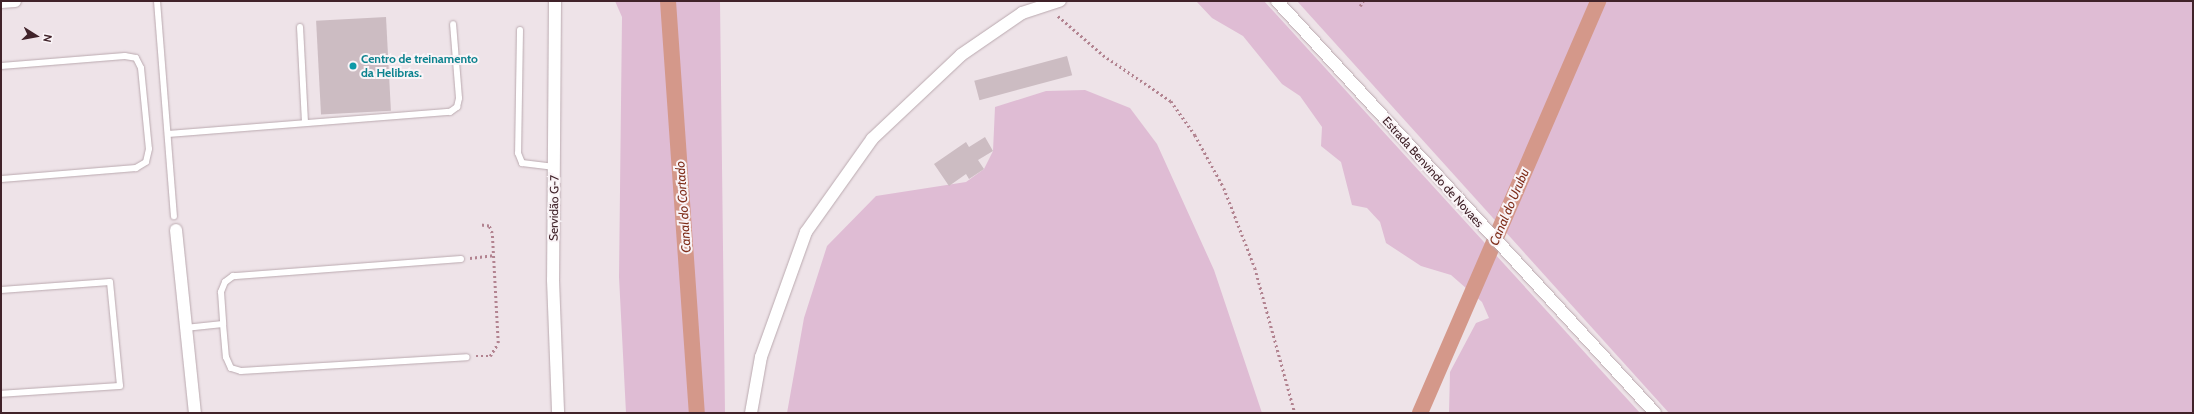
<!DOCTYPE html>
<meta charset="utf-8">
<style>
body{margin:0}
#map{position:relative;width:2194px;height:414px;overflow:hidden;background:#eee3e8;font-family:Cabin,sans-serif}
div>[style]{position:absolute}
.green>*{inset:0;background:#dfbcd4}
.canal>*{height:16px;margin:-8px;padding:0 8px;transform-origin:8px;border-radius:8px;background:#d4988a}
.building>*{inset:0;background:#ccbcc2;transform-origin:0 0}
.path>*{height:2.5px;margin-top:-1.25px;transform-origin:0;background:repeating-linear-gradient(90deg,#b28390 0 2px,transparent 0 5px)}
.roads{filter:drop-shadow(0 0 1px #baa9af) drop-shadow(0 0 1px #baa9af)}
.lane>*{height:6px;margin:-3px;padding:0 3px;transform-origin:3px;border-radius:3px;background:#fff}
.street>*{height:12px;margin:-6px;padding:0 6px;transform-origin:6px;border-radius:6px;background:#fff}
.secondary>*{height:12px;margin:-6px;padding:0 6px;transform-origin:6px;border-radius:6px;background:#fff}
.dots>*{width:11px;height:11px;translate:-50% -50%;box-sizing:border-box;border:2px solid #faf4f7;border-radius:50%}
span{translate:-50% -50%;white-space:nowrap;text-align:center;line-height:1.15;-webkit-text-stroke:4px #faf4f7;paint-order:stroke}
.culture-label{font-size:12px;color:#0d838f;font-weight:700}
.left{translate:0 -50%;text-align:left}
.street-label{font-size:12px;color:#402229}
.water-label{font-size:13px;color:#7f2e1a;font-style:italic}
.frame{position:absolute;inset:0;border:2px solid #402229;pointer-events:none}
.north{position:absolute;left:16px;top:16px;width:40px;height:40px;-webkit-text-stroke:3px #faf4f7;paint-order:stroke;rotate:101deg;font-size:11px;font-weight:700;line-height:16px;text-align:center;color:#402229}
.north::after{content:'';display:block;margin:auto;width:14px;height:18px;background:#402229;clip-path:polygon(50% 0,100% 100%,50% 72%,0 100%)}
</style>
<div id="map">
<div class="green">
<i style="clip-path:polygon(615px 1px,720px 1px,725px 413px,626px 413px,619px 277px,622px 17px)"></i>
<i style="clip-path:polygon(1196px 1px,1264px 1px,1640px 413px,1449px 413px,1450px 372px,1476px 323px,1489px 318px,1482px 302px,1451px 275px,1421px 266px,1386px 243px,1380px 222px,1367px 208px,1352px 205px,1341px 162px,1321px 146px,1322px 127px,1300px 96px,1282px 84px,1243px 36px,1212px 18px)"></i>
<i style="clip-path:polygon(1297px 1px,2193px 1px,2193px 413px,1669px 413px)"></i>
<i style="clip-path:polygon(1085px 90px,1130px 108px,1157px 144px,1214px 270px,1262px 413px,787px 413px,804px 318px,827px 246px,876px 196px,966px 182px,984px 169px,993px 151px,995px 107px,1046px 91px)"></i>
</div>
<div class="canal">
<i style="left:668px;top:1px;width:413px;rotate:86deg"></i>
<i style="left:1420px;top:413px;width:449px;rotate:-66.6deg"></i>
</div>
<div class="building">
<i style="left:386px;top:17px;width:94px;height:70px;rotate:87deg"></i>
<i style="left:1067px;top:56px;width:20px;height:96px;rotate:75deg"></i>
<i style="clip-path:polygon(985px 137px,993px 151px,978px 160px,984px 169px,969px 179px,966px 174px,949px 186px,934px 164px,966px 142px,969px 147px)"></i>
</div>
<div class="path">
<i style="left:1360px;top:6px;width:6px;rotate:-59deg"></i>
<i style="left:1058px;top:16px;width:60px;rotate:40.9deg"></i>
<i style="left:1103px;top:55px;width:82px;rotate:34.1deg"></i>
<i style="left:1171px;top:101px;width:42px;rotate:54.8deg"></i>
<i style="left:1195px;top:135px;width:60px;rotate:61.3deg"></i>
<i style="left:1224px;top:188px;width:86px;rotate:68.8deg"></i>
<i style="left:1255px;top:268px;width:150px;rotate:74.6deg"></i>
<i style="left:470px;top:258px;width:23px;rotate:-7deg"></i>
<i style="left:476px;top:356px;width:14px"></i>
<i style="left:490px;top:356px;width:15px;rotate:-58deg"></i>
<i style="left:498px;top:343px;width:110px;rotate:-93.1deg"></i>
<i style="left:492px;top:233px;width:8px;rotate:-113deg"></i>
<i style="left:489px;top:226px;width:8px;rotate:-173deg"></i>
</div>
<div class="roads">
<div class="lane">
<i style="left:157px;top:1px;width:216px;rotate:85.5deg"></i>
<i style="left:300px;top:27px;width:96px;rotate:87deg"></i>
<i style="left:520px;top:30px;width:123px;rotate:90.9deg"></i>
<i style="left:518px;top:153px;width:11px;rotate:68deg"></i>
<i style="left:522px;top:163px;width:33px;rotate:7deg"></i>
<i style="left:1px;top:66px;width:124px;rotate:-4.6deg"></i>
<i style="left:125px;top:56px;width:11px;rotate:10deg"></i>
<i style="left:136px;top:58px;width:11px;rotate:63deg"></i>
<i style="left:141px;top:68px;width:81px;rotate:84.4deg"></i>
<i style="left:149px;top:149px;width:13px;rotate:103deg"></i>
<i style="left:146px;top:162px;width:12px;rotate:149deg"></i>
<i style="left:136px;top:168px;width:135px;rotate:175.3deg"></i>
<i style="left:168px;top:134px;width:283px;rotate:-4.5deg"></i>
<i style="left:450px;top:112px;width:9px;rotate:-36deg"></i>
<i style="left:457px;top:107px;width:9px;rotate:-77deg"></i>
<i style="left:459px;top:98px;width:74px;rotate:-94.6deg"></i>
<i style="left:461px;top:259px;width:229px;rotate:175.7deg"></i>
<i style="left:233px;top:276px;width:10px;rotate:143deg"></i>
<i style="left:225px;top:282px;width:11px;rotate:112deg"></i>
<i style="left:221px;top:292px;width:32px;rotate:86deg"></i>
<i style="left:223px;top:324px;width:33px;rotate:85deg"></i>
<i style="left:226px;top:357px;width:12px;rotate:66deg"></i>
<i style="left:231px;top:368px;width:10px;rotate:17deg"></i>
<i style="left:241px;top:371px;width:226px;rotate:-3.5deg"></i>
<i style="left:1px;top:290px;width:109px;rotate:-4.2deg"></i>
<i style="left:110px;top:282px;width:104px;rotate:84.5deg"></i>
<i style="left:120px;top:386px;width:119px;rotate:176.2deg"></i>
<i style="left:185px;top:328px;width:38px;rotate:-6deg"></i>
</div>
<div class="street">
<i style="left:1px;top:2px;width:14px;rotate:-4deg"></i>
<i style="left:555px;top:2px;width:278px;rotate:90.4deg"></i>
<i style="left:553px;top:280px;width:133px;rotate:87.8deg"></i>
<i style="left:176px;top:230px;width:184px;rotate:84.1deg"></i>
<i style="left:751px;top:413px;width:57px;rotate:-79.9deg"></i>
<i style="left:761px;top:357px;width:133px;rotate:-70.2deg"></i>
<i style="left:806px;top:232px;width:114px;rotate:-54.6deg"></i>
<i style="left:872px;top:139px;width:122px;rotate:-43.3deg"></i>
<i style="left:961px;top:55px;width:74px;rotate:-34.5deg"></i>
<i style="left:1022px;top:13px;width:40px;rotate:-18deg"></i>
</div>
<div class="secondary">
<i style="left:1277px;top:1px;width:559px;rotate:47.46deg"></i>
</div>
</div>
<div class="dots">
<i style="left:353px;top:66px;background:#0f9aa8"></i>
</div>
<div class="culture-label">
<span class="left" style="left:361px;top:66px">Centro de treinamento<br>da Helibras.</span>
</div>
<div class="street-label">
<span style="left:1433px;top:172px;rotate:48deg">Estrada Benvindo de Novaes</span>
<span style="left:554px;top:208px;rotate:-89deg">Servidão G-7</span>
</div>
<div class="water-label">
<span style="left:683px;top:207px;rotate:-94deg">Canal do Cortado</span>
<span style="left:1509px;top:207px;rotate:-67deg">Canal do Urubu</span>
</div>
<div class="frame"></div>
<div class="north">N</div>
</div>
